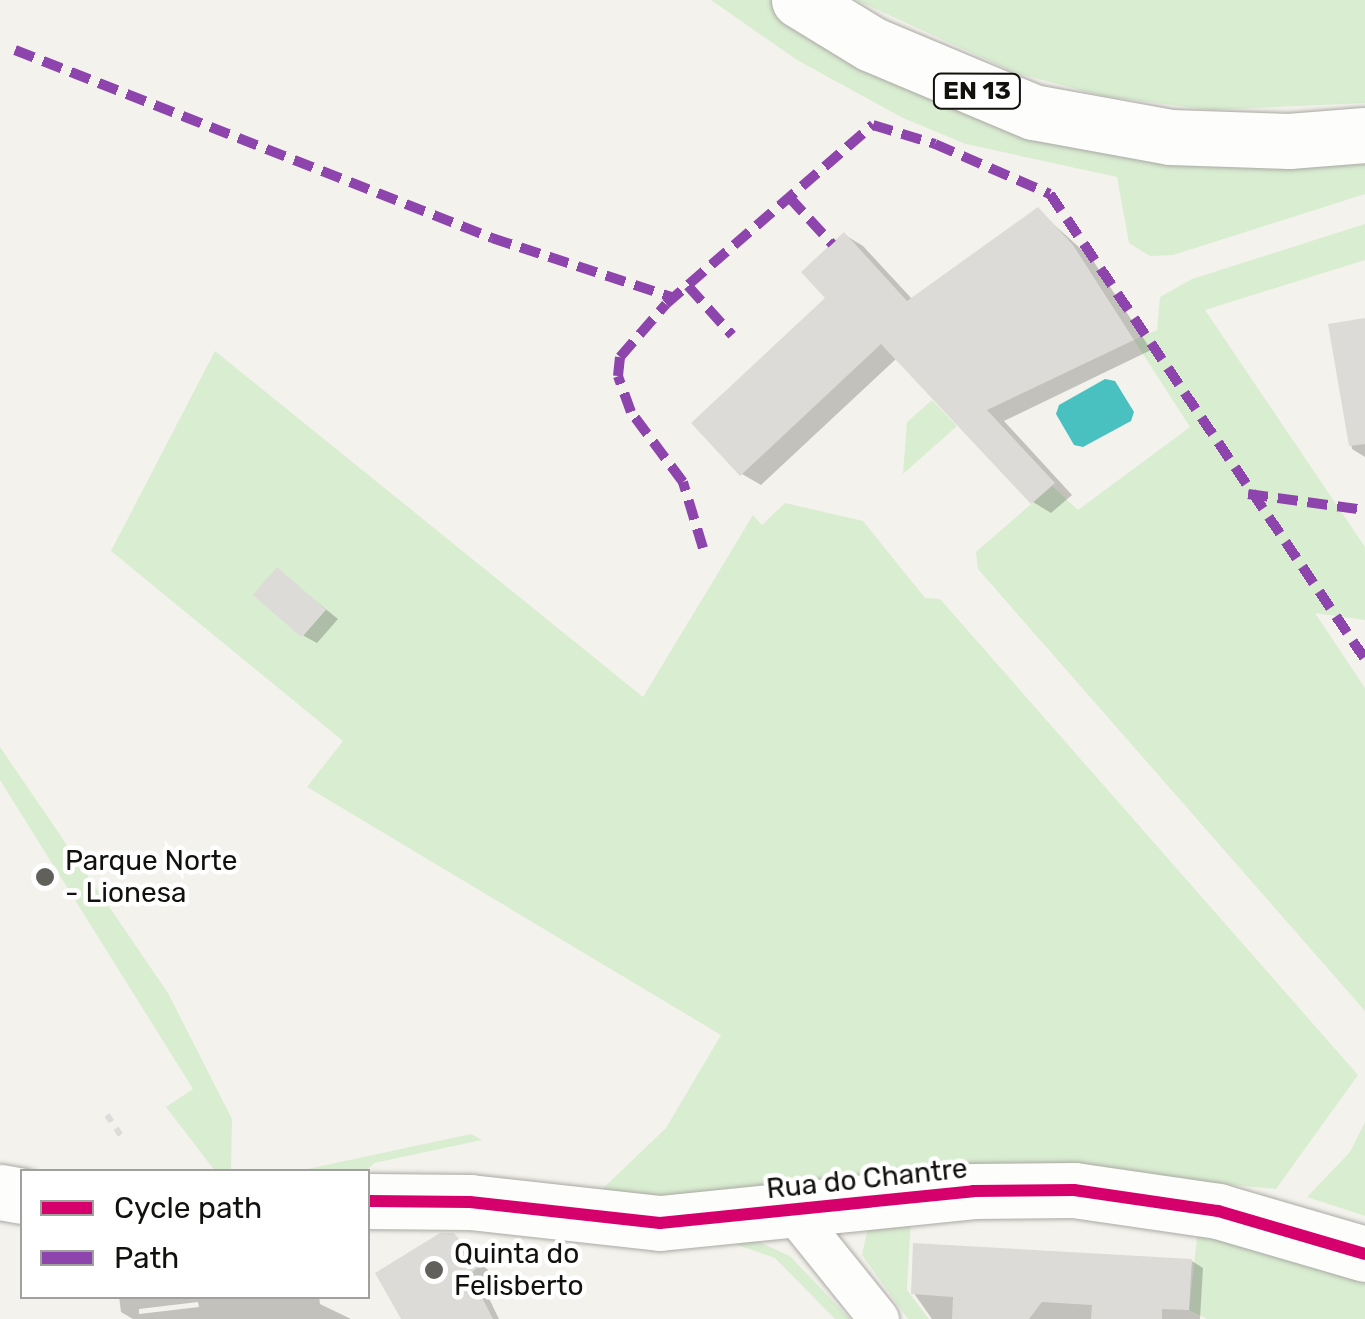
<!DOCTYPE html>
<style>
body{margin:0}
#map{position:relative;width:1365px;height:1319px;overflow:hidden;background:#f4f2ec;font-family:Rubik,sans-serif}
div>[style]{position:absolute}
.green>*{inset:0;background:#d9edd1}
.water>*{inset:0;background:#49c1c1}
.shadow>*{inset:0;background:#0003}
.building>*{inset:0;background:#dddbd7;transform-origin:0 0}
.path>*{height:6px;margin-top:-3px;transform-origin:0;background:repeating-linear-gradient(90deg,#dcdcda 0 8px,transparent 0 16px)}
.roads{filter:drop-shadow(0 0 2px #aaa9a4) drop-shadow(0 0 2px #aaa9a4)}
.street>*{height:40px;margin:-20px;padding:0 20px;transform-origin:20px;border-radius:20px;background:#fdfdfc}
.secondary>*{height:55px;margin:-27.5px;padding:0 27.5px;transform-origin:27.5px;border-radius:27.5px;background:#fdfdfc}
.primary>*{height:55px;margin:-27.5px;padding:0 27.5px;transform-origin:27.5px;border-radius:27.5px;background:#fdfdfc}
.quiet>*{height:10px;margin-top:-5px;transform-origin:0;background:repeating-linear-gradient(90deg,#8e44ad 0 20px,transparent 0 30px)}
.cycleway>*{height:12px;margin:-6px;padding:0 6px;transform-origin:6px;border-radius:6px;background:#d6006c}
.dots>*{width:28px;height:28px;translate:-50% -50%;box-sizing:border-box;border:5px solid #fff;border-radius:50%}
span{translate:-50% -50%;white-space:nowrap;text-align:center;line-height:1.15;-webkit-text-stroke:9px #fff;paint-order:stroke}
.shield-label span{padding:2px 8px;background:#fff;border:2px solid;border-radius:8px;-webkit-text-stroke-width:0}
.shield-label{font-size:25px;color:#12110d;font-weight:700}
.poi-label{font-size:28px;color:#12110d}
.left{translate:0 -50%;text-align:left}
.street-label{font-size:28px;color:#12110d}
.legend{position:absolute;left:20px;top:1169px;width:350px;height:130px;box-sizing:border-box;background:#fff;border:2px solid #a0a09e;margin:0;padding:12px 18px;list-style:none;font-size:30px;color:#12110d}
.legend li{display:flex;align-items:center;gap:20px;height:50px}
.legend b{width:50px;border:2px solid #a0a09e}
</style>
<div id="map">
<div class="green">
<i style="clip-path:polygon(711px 0,772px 0,884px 67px,1365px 148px,1365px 194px,1173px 255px,1150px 256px,1129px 243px,1117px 177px,966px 144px,903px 118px,797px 60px)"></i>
<i style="clip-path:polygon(856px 0,1365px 0,1365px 103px,1210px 110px,1103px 96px,1016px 73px)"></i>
<i style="clip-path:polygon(1365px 224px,1365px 260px,1205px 310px,1365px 547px,1365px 620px,1315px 613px,1365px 688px,1365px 1011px,978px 569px,976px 552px,1052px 486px,1078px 510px,1190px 427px,1134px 340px,1157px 330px,1160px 297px,1192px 279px)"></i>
<i style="clip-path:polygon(215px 351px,643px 697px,753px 515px,762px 525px,785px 503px,863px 521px,925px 598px,940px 599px,1358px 1075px,1276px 1189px,1212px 1183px,732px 1199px,595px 1196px,666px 1128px,721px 1035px,307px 787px,343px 741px,111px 551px)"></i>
<i style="clip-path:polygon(932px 400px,957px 426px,903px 474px,907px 422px)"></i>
<i style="clip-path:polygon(0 747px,168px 993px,232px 1119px,231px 1171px,215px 1171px,166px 1107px,193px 1089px,0 780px)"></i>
<i style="clip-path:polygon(1365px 1122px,1365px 1216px,1307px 1197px,1350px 1152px)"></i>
<i style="clip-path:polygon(471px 1134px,482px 1140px,374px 1163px,366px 1171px,298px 1171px)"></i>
<i style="clip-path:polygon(911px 1217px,907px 1290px,929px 1319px,908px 1319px,862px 1255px,868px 1227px)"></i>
<i style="clip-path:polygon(1198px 1229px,1365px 1270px,1365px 1319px,1207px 1319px,1189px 1310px)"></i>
<i style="clip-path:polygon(718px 1238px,752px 1239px,790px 1256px,850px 1319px,835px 1319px,775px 1258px)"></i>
</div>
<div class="water">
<i style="clip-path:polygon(1105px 379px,1115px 381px,1134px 412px,1131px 421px,1083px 447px,1074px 445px,1056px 414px,1059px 405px)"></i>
</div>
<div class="shadow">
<i style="clip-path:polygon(1038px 210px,1092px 259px,1151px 350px,1004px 421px,1072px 495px,1051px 513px,1033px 502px,897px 358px,761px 485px,742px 474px,828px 298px,845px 235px,863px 246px,913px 300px)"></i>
<i style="clip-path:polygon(1365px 320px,1365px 457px,1352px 449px,1331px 326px)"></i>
<i style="clip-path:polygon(278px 571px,338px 619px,317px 643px,304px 636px)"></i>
<i style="clip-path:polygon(454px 1236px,491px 1273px,481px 1282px,499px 1319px,403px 1319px)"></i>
<i style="clip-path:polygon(1192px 1261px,1203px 1268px,1200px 1319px,932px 1319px,913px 1292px)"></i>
<i style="clip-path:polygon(evenodd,119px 1296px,319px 1296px,320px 1304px,351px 1319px,133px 1319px,121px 1312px,119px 1296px,198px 1302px,199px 1307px,139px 1314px,139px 1309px,198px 1302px)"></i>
</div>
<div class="building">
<i style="clip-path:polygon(1038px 207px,1073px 245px,1134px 340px,987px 410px,1055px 483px,1031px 504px,881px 344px,740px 476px,691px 423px,825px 298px,801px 272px,844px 232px,907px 301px)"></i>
<i style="clip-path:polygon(1365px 318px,1365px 444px,1349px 446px,1328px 324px)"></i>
<i style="left:277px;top:567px;width:65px;height:37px;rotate:41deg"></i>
<i style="clip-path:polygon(440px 1233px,454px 1233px,480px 1265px,470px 1274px,493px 1319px,401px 1319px,375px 1273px)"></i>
<i style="clip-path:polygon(913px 1243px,1192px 1259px,1189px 1310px,1162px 1309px,1162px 1319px,1091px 1319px,1092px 1305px,1042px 1302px,1029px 1319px,952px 1319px,953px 1297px,911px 1294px)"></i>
</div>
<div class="path">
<i style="left:107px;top:1115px;width:27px;rotate:56deg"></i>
</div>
<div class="roads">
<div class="street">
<i style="left:793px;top:1212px;width:137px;rotate:51.2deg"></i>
</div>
<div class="secondary">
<i style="left:0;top:1192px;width:22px;rotate:10deg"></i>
<i style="left:368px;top:1201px;width:102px;rotate:0.6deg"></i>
<i style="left:470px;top:1202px;width:191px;rotate:6.3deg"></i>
<i style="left:660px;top:1223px;width:315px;rotate:-5.8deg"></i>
<i style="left:973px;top:1191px;width:101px;rotate:-0.6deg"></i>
<i style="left:1074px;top:1190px;width:146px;rotate:8.3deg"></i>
<i style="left:1218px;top:1211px;width:153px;rotate:16.3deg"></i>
</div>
<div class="primary">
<i style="left:799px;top:0;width:84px;rotate:31.4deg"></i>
<i style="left:871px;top:44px;width:176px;rotate:22.8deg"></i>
<i style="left:1033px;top:112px;width:139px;rotate:10.3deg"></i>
<i style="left:1170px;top:137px;width:119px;rotate:1.9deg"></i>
<i style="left:1289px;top:141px;width:76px;rotate:-4.5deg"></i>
</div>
</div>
<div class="quiet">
<i style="left:15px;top:50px;width:513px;rotate:21.51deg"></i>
<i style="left:492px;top:238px;width:192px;rotate:18.2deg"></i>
<i style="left:789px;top:197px;width:64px;rotate:47.5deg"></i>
<i style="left:688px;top:286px;width:66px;rotate:48.1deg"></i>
<i style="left:1248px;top:494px;width:118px;rotate:7.8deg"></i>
<i style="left:703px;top:548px;width:69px;rotate:-106.9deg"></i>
<i style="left:683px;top:482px;width:87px;rotate:-126.6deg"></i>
<i style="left:631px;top:412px;width:38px;rotate:-110deg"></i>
<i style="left:618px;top:376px;width:19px;rotate:-84deg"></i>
<i style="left:620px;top:357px;width:70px;rotate:-49deg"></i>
<i style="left:666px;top:304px;width:274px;rotate:-40.9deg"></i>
<i style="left:873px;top:125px;width:65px;rotate:17deg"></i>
<i style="left:935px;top:144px;width:125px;rotate:23.5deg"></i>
<i style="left:1050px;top:194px;width:562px;rotate:55.89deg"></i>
</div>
<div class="cycleway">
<i style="left:368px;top:1201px;width:102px;rotate:0.6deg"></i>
<i style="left:470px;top:1202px;width:191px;rotate:6.3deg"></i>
<i style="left:660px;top:1223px;width:315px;rotate:-5.8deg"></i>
<i style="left:973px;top:1191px;width:101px;rotate:-0.6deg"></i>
<i style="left:1074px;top:1190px;width:146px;rotate:8.3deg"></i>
<i style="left:1218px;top:1211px;width:153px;rotate:16.3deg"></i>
</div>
<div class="dots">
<i style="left:45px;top:877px;background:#61605b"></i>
<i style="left:434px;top:1270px;background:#61605b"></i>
</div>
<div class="shield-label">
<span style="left:977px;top:91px">EN 13</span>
</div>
<div class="poi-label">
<span class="left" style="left:65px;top:877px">Parque Norte<br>- Lionesa</span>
<span class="left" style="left:454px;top:1270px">Quinta do<br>Felisberto</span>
</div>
<div class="street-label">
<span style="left:867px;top:1179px;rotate:-6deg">Rua do Chantre</span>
</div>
<ul class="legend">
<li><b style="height:12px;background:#d6006c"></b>Cycle path</li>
<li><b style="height:12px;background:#8e44ad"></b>Path</li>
</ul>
</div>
